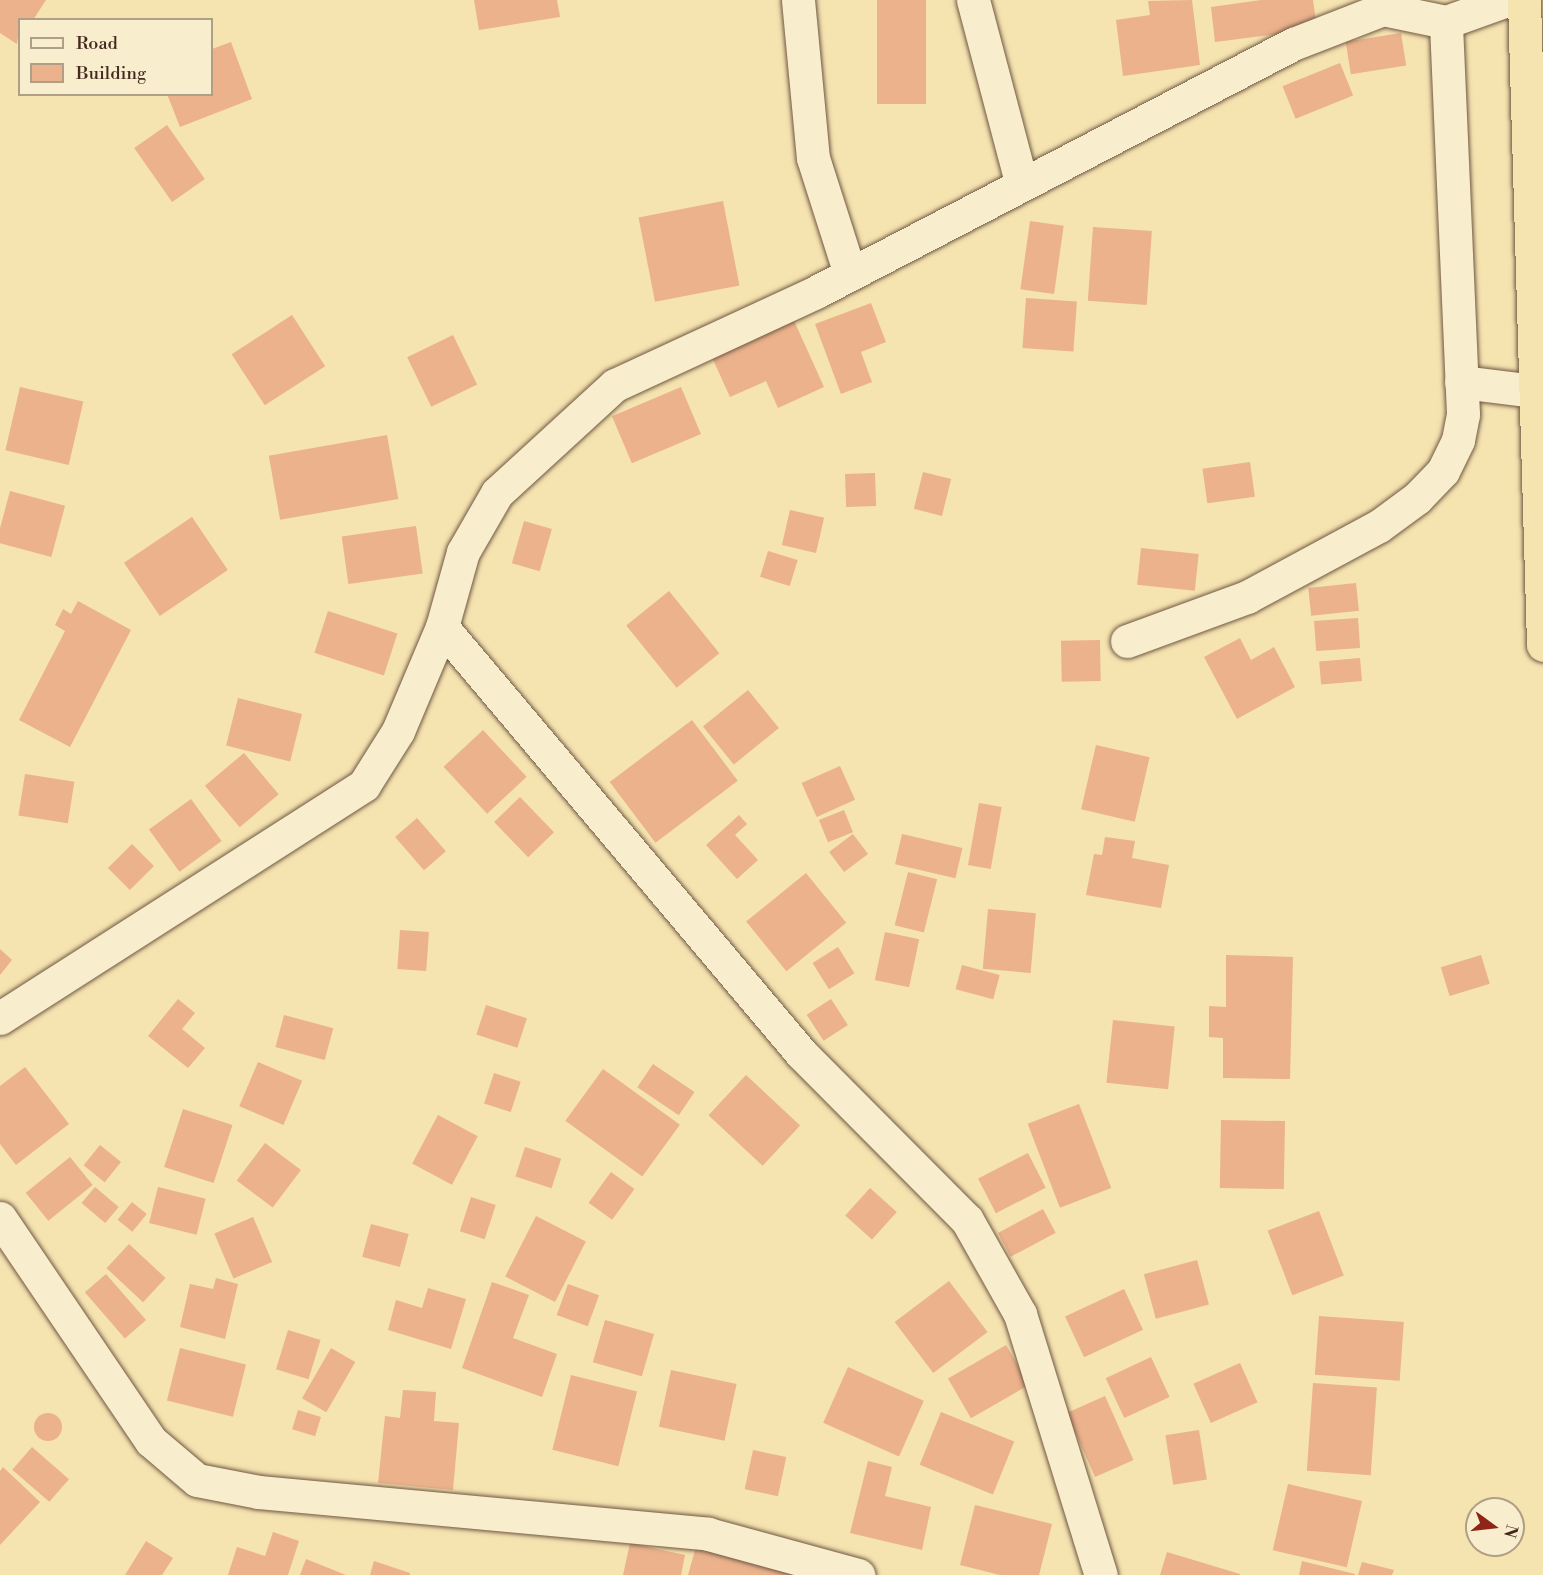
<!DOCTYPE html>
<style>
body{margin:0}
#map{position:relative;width:1543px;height:1575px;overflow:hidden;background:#f5e3b0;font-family:"Libre Bodoni",serif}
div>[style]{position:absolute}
.building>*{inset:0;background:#ebb28c;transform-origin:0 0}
.round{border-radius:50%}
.roads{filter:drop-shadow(0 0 2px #705843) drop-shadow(0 0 2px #705843)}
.minor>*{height:33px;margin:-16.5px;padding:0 16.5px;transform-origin:16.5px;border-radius:16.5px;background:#f8edcc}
.trunk>*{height:33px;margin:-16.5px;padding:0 16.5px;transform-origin:16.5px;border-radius:16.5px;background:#f5e3b0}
span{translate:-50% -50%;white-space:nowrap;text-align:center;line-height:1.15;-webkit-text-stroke:4.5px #f8edcc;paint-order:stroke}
.legend{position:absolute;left:18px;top:18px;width:195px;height:78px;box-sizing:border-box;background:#f8edcc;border:2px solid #b09f87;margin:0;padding:8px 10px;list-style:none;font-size:18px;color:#44291f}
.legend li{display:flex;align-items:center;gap:12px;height:30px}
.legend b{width:30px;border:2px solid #b09f87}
.north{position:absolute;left:1465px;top:1497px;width:60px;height:60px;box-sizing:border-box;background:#f8edcc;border:2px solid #b09f87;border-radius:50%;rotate:105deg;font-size:16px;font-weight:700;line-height:24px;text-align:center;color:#44291f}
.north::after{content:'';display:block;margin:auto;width:21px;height:27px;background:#8f2418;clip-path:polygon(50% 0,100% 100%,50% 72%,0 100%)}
</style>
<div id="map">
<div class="building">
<i style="clip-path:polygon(0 0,46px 0,33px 20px,20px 20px,17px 44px,0 33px)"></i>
<i style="clip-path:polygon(474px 0,557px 0,560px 17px,479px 30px)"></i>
<i style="left:877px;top:0;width:49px;height:104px"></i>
<i style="clip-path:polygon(1192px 0,1200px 65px,1123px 76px,1116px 20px,1150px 15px,1148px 1px)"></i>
<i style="clip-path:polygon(1261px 0,1313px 0,1317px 29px,1215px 42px,1211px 7px)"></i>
<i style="left:1401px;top:33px;width:33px;height:56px;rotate:81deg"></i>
<i style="clip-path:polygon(231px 42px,252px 99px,180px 127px,167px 94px,212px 94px,212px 49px)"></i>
<i style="left:1340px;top:63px;width:35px;height:62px;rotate:68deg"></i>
<i style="left:167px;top:125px;width:66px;height:40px;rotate:55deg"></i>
<i style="left:723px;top:201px;width:86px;height:86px;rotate:79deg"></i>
<i style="left:1030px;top:221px;width:34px;height:69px;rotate:8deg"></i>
<i style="left:1093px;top:227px;width:59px;height:74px;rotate:4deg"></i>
<i style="left:1026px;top:298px;width:51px;height:50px;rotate:4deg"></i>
<i style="clip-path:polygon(871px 303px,886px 342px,861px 352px,872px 382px,841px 394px,815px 324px)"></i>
<i style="clip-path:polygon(791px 314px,824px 387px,778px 408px,766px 381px,730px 397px,710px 353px)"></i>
<i style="left:292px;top:315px;width:61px;height:72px;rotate:57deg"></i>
<i style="left:453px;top:335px;width:55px;height:51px;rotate:64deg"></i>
<i style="left:20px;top:387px;width:65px;height:65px;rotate:13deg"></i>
<i style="left:681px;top:387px;width:51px;height:75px;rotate:67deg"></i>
<i style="left:387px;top:435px;width:65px;height:120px;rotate:80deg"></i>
<i style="left:1250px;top:462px;width:35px;height:48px;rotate:82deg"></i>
<i style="left:923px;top:472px;width:29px;height:38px;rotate:14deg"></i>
<i style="left:875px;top:473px;width:33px;height:30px;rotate:88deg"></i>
<i style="left:10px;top:491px;width:57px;height:53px;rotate:15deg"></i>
<i style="left:790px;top:510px;width:35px;height:36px;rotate:13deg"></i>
<i style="left:192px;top:517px;width:64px;height:82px;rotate:56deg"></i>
<i style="left:524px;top:521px;width:29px;height:44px;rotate:16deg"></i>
<i style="left:416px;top:526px;width:48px;height:75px;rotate:82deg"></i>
<i style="left:1141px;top:548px;width:58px;height:37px;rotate:6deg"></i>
<i style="left:768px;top:551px;width:31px;height:27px;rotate:17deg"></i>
<i style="left:1356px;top:583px;width:28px;height:48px;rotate:84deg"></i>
<i style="left:669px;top:591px;width:80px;height:55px;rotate:51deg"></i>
<i style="clip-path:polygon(78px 601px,131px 630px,70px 747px,19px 720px,65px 631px,55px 625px,63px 609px,71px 614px)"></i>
<i style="left:328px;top:611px;width:73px;height:44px;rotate:18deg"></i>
<i style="left:1358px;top:618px;width:30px;height:44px;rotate:86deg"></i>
<i style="clip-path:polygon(1240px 638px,1251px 660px,1274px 647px,1295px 687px,1237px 719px,1204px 657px)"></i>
<i style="left:1100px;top:640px;width:41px;height:39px;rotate:89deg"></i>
<i style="left:1360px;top:658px;width:23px;height:41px;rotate:85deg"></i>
<i style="left:748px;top:690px;width:49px;height:58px;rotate:51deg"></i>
<i style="left:238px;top:698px;width:66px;height:49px;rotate:14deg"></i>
<i style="left:692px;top:720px;width:76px;height:103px;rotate:53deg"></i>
<i style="left:483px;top:730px;width:64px;height:54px;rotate:47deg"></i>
<i style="left:1096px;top:745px;width:55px;height:66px;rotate:13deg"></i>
<i style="left:244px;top:753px;width:54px;height:51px;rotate:50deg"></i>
<i style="left:840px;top:766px;width:37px;height:42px;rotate:66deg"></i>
<i style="left:25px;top:774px;width:50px;height:42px;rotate:9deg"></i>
<i style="left:520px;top:797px;width:49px;height:36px;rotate:46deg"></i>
<i style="left:191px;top:799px;width:52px;height:52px;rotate:54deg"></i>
<i style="left:979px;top:803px;width:23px;height:63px;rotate:10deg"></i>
<i style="left:844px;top:810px;width:24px;height:27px;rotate:68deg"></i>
<i style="clip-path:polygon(739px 815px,747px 824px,735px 835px,758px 860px,737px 879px,706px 845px)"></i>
<i style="left:417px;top:818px;width:44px;height:29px;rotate:49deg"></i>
<i style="left:853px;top:834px;width:25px;height:30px;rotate:53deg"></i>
<i style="left:902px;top:834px;width:62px;height:31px;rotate:13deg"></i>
<i style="clip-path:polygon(1105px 837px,1135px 841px,1132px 858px,1169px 865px,1161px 908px,1086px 895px,1094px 854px,1102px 855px)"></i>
<i style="left:132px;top:844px;width:31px;height:34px;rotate:45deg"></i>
<i style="left:908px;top:872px;width:30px;height:55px;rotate:14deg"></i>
<i style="left:806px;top:873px;width:64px;height:77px;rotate:51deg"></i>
<i style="left:988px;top:909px;width:48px;height:60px;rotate:5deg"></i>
<i style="left:400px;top:930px;width:29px;height:39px;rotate:4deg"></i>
<i style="left:885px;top:932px;width:35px;height:49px;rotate:12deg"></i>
<i style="left:838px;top:947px;width:31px;height:30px;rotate:58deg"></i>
<i style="clip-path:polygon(0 949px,12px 960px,0 975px)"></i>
<i style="clip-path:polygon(1226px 955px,1293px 957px,1290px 1079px,1223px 1078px,1223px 1038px,1209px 1037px,1209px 1006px,1226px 1007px)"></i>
<i style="left:1481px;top:955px;width:30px;height:42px;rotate:73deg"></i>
<i style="left:962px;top:965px;width:39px;height:25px;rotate:15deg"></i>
<i style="clip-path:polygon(178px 999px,195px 1013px,182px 1029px,205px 1048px,188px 1068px,148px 1036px)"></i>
<i style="left:831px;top:999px;width:31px;height:29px;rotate:57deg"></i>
<i style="left:486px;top:1005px;width:43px;height:31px;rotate:18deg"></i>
<i style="left:284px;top:1015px;width:51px;height:33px;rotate:15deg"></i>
<i style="left:1113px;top:1020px;width:62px;height:63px;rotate:6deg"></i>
<i style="left:258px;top:1062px;width:48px;height:48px;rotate:23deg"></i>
<i style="left:653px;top:1064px;width:50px;height:28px;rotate:34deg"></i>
<i style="clip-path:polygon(25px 1067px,69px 1124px,16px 1165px,0 1144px,0 1086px)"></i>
<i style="left:603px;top:1069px;width:95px;height:64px;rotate:36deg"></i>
<i style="left:494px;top:1073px;width:28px;height:32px;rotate:18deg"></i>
<i style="left:746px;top:1075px;width:74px;height:55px;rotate:43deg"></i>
<i style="left:1079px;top:1104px;width:90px;height:55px;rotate:69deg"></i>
<i style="left:183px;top:1109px;width:52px;height:61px;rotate:18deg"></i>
<i style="left:438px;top:1115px;width:45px;height:55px;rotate:28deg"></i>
<i style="left:1221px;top:1120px;width:64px;height:68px;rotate:1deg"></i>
<i style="left:265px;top:1143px;width:45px;height:47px;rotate:37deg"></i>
<i style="left:100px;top:1145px;width:27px;height:26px;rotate:39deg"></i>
<i style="left:525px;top:1147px;width:38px;height:31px;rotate:18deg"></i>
<i style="left:1028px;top:1153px;width:39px;height:56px;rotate:63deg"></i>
<i style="left:70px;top:1157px;width:36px;height:57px;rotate:51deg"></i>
<i style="left:611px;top:1172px;width:29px;height:38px;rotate:36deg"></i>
<i style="left:95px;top:1187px;width:31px;height:21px;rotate:40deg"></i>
<i style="left:158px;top:1187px;width:49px;height:37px;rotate:14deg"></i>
<i style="left:870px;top:1188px;width:36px;height:37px;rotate:42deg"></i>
<i style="left:471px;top:1197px;width:26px;height:36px;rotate:18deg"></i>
<i style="left:132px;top:1202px;width:19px;height:23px;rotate:39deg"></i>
<i style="left:1043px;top:1209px;width:27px;height:51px;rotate:62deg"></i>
<i style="left:1319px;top:1211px;width:69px;height:55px;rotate:69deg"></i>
<i style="left:536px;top:1216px;width:56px;height:68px;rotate:27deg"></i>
<i style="left:253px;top:1217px;width:49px;height:42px;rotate:67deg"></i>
<i style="left:371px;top:1224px;width:39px;height:34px;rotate:15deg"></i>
<i style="left:129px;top:1244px;width:50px;height:33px;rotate:43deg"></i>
<i style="left:1197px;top:1260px;width:46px;height:55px;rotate:75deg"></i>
<i style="left:106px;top:1274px;width:61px;height:28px;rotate:49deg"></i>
<i style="clip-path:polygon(216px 1278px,238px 1284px,225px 1339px,180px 1327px,190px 1284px,213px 1289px)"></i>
<i style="left:949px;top:1281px;width:64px;height:68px;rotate:53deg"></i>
<i style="clip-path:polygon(492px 1282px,529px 1295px,513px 1338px,557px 1354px,542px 1397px,462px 1368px)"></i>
<i style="left:568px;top:1284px;width:33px;height:33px;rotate:20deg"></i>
<i style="clip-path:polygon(428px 1288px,466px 1299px,451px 1349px,388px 1330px,396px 1300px,422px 1308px)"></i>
<i style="left:1124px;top:1289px;width:45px;height:65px;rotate:65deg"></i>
<i style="left:1319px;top:1316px;width:85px;height:59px;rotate:4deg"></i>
<i style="left:605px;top:1320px;width:51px;height:44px;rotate:16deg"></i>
<i style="left:288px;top:1330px;width:34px;height:41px;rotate:17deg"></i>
<i style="left:1006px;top:1345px;width:46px;height:67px;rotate:60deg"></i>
<i style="left:180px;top:1348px;width:68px;height:54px;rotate:14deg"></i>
<i style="left:331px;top:1348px;width:28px;height:58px;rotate:30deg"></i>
<i style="left:1151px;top:1357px;width:44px;height:50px;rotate:65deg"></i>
<i style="left:1240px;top:1363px;width:43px;height:51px;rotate:66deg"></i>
<i style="left:848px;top:1367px;width:83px;height:61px;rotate:24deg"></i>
<i style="left:671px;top:1370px;width:67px;height:58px;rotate:12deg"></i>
<i style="left:571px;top:1375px;width:68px;height:77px;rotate:14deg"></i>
<i style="left:1313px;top:1383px;width:64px;height:88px;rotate:4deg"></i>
<i style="clip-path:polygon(403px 1390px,436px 1392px,434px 1421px,459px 1423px,453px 1490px,378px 1483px,385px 1416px,400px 1418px)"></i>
<i style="left:1105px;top:1396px;width:70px;height:42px;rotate:66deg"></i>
<i style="left:298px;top:1410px;width:24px;height:20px;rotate:17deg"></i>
<i style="left:941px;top:1412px;width:79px;height:57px;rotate:22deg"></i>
<i class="round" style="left:34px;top:1413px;width:28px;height:28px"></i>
<i style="left:1199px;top:1430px;width:50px;height:34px;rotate:81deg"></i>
<i style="left:32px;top:1447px;width:49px;height:30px;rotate:41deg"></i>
<i style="left:753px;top:1450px;width:34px;height:40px;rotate:12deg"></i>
<i style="clip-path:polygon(868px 1461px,892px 1467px,885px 1496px,931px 1507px,922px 1550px,850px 1533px)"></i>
<i style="clip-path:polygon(3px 1467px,40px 1502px,0 1545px,0 1471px)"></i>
<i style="left:1288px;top:1484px;width:76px;height:68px;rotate:13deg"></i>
<i style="clip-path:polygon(975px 1505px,1052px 1524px,1039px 1575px,1000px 1575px,960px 1565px)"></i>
<i style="clip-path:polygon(273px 1532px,299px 1541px,288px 1575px,228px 1575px,237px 1547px,265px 1556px)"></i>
<i style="clip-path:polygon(146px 1541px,173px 1558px,162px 1575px,125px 1575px)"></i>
<i style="clip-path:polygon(630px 1543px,685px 1555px,681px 1575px,623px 1575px)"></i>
<i style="clip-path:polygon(697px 1543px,805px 1575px,688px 1575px)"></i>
<i style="clip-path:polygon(1167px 1552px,1240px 1574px,1240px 1575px,1160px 1575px)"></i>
<i style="clip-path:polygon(306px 1559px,346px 1575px,300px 1575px)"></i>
<i style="clip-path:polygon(374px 1561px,410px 1573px,410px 1575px,370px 1575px)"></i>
<i style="clip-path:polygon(1302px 1561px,1355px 1574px,1355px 1575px,1299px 1575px)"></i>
<i style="clip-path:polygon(1362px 1562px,1394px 1570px,1392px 1575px,1358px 1575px)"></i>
</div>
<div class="roads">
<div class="minor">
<i style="left:798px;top:0;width:159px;rotate:84.6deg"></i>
<i style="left:813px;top:158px;width:122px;rotate:72.3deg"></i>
<i style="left:973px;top:0;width:188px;rotate:75.2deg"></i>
<i style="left:1461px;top:382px;width:83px;rotate:7deg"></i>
<i style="left:442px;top:627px;width:557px;rotate:49.88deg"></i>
<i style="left:801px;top:1053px;width:235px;rotate:45.2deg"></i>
<i style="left:967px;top:1220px;width:108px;rotate:60.6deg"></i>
<i style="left:1020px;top:1314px;width:273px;rotate:72.8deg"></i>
<i style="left:1127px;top:641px;width:128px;rotate:-20.1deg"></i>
<i style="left:1247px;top:597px;width:150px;rotate:-28.3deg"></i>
<i style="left:1379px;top:526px;width:47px;rotate:-36.4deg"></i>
<i style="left:1417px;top:498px;width:37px;rotate:-46deg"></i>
<i style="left:1443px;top:471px;width:34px;rotate:-64deg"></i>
<i style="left:1458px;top:440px;width:26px;rotate:-79deg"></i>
<i style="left:1463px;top:414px;width:392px;rotate:-92.5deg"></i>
<i style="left:0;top:1018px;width:432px;rotate:-32.6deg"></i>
<i style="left:364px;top:785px;width:64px;rotate:-57.8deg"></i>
<i style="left:398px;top:731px;width:113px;rotate:-67.1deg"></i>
<i style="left:442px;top:627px;width:78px;rotate:-74.4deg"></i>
<i style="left:463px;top:552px;width:68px;rotate:-60deg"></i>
<i style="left:497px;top:493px;width:160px;rotate:-42.5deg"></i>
<i style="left:615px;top:385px;width:221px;rotate:-24.8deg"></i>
<i style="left:816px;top:292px;width:538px;rotate:-27.47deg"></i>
<i style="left:1293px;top:44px;width:97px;rotate:-21.3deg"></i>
<i style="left:1383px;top:9px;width:64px;rotate:11.7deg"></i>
<i style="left:1446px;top:22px;width:65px;rotate:-19.8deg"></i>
<i style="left:0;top:1218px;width:269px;rotate:55.9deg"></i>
<i style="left:151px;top:1441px;width:60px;rotate:40.3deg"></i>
<i style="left:197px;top:1480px;width:63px;rotate:11deg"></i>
<i style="left:259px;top:1492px;width:451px;rotate:5.3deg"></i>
<i style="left:708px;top:1534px;width:156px;rotate:15.3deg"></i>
</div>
<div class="trunk">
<i style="left:1524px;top:0;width:645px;rotate:88.31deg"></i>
</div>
</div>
<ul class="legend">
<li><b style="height:8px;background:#f8edcc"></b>Road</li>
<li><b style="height:16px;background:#ebb28c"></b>Building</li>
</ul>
<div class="north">N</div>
</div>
